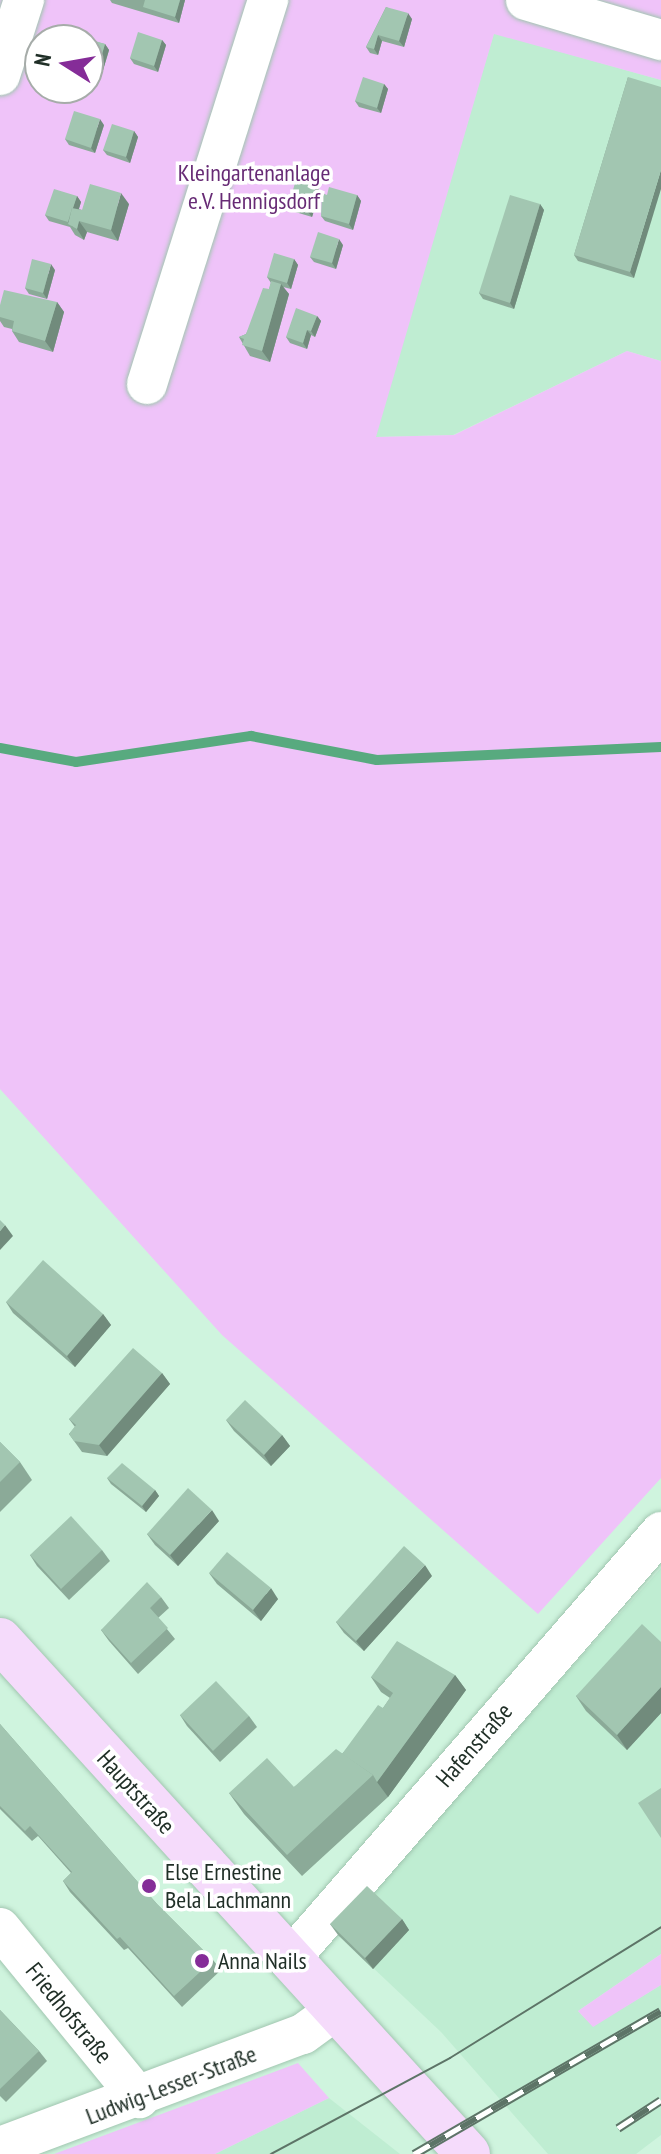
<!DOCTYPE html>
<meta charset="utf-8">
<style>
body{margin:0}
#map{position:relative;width:661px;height:2154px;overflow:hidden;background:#cff4de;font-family:"PT Sans Narrow",sans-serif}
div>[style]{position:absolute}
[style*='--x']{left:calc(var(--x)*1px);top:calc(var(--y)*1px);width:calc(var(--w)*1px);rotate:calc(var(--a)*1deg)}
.built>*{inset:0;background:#bfedd2}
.green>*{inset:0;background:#efc3f9}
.stream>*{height:10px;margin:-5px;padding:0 5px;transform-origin:5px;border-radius:5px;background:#58aa7f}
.roads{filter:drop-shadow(0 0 2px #a1c6b0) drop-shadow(0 0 2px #a1c6b0)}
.minor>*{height:40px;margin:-20px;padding:0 20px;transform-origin:20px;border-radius:20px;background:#fff}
.major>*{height:44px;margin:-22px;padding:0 22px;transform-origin:22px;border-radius:22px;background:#f5dbfb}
.tram>*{height:2px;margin:-1px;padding:0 1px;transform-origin:1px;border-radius:1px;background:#5d7467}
.rail>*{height:9px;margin-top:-4.5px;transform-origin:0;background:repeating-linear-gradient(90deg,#fff 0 18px,#5d7467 0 36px);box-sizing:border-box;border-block:2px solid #5d7467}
.wall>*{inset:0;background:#8baa98}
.shaded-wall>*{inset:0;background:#718b7c}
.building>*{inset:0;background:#a2c6b1}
.dots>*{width:22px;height:22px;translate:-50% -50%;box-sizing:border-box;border:4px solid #fff;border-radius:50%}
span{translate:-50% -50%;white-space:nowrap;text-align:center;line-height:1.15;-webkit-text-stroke:7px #fff;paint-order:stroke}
.park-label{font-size:24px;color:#672b75}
.street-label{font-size:24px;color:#202f27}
.poi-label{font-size:24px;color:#202f27}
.left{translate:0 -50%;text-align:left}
.north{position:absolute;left:24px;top:24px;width:80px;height:80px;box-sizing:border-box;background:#fff;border:2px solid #a6aca9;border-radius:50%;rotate:281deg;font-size:22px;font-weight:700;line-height:32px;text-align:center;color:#202f27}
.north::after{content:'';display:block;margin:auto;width:28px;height:36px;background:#852c98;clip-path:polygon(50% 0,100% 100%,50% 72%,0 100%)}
</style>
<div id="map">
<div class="built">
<div style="clip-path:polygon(494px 33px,661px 80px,661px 361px,627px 351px,453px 435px,375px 437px)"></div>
<div style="clip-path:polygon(661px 1568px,661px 1954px,578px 2011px,593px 2026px,661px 1985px,661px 2135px,636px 2154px,548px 2154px,441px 2032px,334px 1931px)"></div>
<div style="clip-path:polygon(329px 2098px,400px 2154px,215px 2154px)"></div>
</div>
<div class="green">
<div style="clip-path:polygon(evenodd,0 0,661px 0,661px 80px,494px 34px,376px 437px,454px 435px,627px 351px,661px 361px,661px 1478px,538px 1614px,222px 1335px,0 1089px,0 0,40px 40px,88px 40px,88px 88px,40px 88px,40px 40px)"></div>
<div style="clip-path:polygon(661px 1954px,661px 1985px,593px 2027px,578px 2011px)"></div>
<div style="clip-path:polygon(298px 2063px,329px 2098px,215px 2154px,54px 2154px)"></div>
</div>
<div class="stream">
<div style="--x:0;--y:748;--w:77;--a:10.4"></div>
<div style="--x:76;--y:762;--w:177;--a:-8.5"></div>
<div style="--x:251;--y:736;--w:128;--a:10.8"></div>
<div style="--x:377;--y:760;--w:284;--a:-2.6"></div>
</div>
<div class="roads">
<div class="minor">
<div style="--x:526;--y:0;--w:141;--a:16.5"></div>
<div style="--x:0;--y:75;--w:79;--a:-72.3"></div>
<div style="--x:147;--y:384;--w:403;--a:-72.5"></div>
<div style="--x:0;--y:1928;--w:220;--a:50.7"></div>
<div style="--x:289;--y:1960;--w:567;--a:-49"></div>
<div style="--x:0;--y:2147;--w:323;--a:-20.5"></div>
<div style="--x:303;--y:2034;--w:41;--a:-36"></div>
</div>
<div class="major">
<div style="--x:0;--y:1640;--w:695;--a:47.68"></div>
</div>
</div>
<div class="tram">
<div style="--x:271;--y:2154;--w:203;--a:-28.2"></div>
<div style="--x:450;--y:2058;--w:248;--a:-31.8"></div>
</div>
<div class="rail">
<div style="--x:618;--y:2128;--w:51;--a:-33.1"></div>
<div style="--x:414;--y:2154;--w:285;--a:-30.1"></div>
</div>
<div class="wall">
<div style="clip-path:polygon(110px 0,185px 0,179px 23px,112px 3px)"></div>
<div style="clip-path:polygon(386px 7px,412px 19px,404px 47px,382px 41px,378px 55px,370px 53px,366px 47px)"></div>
<div style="clip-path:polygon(88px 40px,105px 44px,109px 50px,101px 77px,88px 73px)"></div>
<div style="clip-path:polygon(162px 40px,166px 45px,158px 72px,134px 64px,130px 58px)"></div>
<div style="clip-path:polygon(628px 77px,634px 278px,578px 261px,574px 255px)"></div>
<div style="clip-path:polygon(384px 84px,388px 89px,381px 113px,359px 107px,355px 101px)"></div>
<div style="clip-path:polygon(104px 125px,95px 153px,69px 145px,65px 139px)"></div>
<div style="clip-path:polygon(134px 131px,138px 137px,130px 163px,107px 155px,103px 150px)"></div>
<div style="clip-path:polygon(320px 191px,312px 217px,292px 211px,288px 206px)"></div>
<div style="clip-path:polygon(327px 195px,357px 195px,361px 201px,353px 230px,325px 221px,321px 216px)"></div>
<div style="clip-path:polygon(77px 196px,81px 202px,79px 209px,82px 210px,129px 204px,118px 241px,87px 232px,84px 240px,75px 235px,70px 227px,49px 221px,45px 215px)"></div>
<div style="clip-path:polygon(540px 204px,544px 210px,514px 309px,483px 299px,479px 293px)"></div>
<div style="clip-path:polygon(343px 245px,336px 269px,314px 262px,310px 257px)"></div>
<div style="clip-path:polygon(294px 259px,298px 265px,291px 289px,283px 287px,289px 294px,270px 362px,250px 356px,239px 337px,246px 334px,269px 289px,271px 283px,267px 277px)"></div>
<div style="clip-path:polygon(55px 270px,47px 299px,29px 294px,25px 288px)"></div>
<div style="clip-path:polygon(57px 302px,64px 312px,53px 352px,19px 342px,12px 331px,12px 329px,4px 327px,0 321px,0 305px)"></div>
<div style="clip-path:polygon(317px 316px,321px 321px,315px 337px,311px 335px,307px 349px,290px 343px,286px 337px)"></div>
<div style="clip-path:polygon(6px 1302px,103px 1314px,111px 1325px,75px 1367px,13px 1313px)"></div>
<div style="clip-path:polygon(162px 1373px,170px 1384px,107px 1456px,82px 1452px,69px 1434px,75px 1427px,69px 1419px)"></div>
<div style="clip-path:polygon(226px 1420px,282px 1435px,290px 1446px,271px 1466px,234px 1431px)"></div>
<div style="clip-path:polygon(0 1442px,20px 1462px,32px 1480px,0 1512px)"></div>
<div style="clip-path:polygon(107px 1478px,155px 1490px,159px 1496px,146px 1512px,111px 1484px)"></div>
<div style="clip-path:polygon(219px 1521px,178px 1566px,155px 1545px,147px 1534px)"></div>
<div style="clip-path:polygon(102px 1550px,110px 1561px,69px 1600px,37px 1566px,30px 1555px)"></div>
<div style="clip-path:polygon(209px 1573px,278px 1599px,261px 1621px,217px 1584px)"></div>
<div style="clip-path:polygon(432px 1576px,364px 1651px,344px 1633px,336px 1622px)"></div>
<div style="clip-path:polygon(161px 1597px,169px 1608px,158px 1618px,175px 1639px,138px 1674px,109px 1641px,101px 1630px)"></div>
<div style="clip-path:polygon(661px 1642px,661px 1713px,627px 1750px,586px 1711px,576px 1696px)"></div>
<div style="clip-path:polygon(455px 1675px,466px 1690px,388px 1797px,302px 1876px,244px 1814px,229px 1793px,294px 1787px,342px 1754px,383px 1708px,390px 1698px,381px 1692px,371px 1677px)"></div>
<div style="clip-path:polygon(180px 1715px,249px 1716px,257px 1727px,220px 1762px,187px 1726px)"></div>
<div style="clip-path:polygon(0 1724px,157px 1904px,213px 1960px,221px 1970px,182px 2007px,128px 1948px,124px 1950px,70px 1892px,63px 1881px,71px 1873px,38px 1836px,32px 1841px,0 1809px)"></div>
<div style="clip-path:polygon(402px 1919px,409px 1930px,373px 1969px,338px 1935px,330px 1924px)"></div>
<div style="clip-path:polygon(0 2010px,39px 2051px,47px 2061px,6px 2102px,0 2096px)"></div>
</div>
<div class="shaded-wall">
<div style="clip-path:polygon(180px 0,185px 0,179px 23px,175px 17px)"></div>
<div style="clip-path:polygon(408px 13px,412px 19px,404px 47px,399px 41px)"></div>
<div style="clip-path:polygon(378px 35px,382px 41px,378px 55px,374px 49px)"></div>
<div style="clip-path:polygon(162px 40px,166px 45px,158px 72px,154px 66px)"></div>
<div style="clip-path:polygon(105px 44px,109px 50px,101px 77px,97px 71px)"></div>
<div style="clip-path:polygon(384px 84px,388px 89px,381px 113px,377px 108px)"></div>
<div style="clip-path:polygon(100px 119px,104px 125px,95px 153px,91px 148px)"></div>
<div style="clip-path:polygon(134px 131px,138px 137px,130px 163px,126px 157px)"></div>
<div style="clip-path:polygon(661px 170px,661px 189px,634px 278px,630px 272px)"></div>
<div style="clip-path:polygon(316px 185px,320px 191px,312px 217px,308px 212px)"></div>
<div style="clip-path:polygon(121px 193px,129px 204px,118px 241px,111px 230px)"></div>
<div style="clip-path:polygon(357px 195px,361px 201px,353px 230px,349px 224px)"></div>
<div style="clip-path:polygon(77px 196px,81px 202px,73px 227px,68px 222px)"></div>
<div style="clip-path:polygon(540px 204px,544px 210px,514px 309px,510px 303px)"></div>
<div style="clip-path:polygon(79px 221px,87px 232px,84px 240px,77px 229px)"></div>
<div style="clip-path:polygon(339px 239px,343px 245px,336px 269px,332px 263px)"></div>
<div style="clip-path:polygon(294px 259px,298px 265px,291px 289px,287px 283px)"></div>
<div style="clip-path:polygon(51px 264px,55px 270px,47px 299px,43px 293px)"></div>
<div style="clip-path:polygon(281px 284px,289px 294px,270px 362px,262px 351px)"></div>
<div style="clip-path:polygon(57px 302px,64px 312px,53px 352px,45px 341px)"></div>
<div style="clip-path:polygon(317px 316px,321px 321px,315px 337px,311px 331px)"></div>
<div style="clip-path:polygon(307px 330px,311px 335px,307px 349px,303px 343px)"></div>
<div style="clip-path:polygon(5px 1225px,13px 1236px,0 1250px,0 1231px)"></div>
<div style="clip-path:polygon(103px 1314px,111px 1325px,75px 1367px,67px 1356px)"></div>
<div style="clip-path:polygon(162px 1373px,170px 1384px,107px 1456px,99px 1445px)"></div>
<div style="clip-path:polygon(282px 1435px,290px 1446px,271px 1466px,264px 1455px)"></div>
<div style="clip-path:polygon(155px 1490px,159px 1496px,146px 1512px,142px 1506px)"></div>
<div style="clip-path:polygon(212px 1510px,219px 1521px,178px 1566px,170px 1555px)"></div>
<div style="clip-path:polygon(425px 1565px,432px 1576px,364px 1651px,356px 1641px)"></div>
<div style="clip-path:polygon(271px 1588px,278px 1599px,261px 1621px,253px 1610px)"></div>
<div style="clip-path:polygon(455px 1675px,466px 1690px,388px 1797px,377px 1782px)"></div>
<div style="clip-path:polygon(661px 1687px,661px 1713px,627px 1750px,617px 1735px)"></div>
<div style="clip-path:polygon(402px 1919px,409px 1930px,373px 1969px,365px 1958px)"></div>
</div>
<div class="building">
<div style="clip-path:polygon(145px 0,180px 0,175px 17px,143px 7px)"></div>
<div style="clip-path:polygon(386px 7px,408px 13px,399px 41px,378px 35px,374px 49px,366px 47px)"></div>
<div style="clip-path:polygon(138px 32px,162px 40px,154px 66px,130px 58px)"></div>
<div style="clip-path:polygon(76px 35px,105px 44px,97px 71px,88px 68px,88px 40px,74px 40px)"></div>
<div style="clip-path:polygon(363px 77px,384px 84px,377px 108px,355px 101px)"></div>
<div style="clip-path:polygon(628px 77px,661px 87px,661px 170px,630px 272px,574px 255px)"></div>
<div style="clip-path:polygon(74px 111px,100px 119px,91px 148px,65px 139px)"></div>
<div style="clip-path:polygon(112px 124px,134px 131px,126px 157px,103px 150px)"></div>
<div style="clip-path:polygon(296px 180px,316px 185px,308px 212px,288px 206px)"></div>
<div style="clip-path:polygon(90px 184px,121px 193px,111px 230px,79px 221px,77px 229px,68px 224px,72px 208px,82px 210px)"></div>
<div style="clip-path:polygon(329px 187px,357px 195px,349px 224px,321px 216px,322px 193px,327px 195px)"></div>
<div style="clip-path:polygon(54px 189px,77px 196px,73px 208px,72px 208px,68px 222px,45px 215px)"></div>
<div style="clip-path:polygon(510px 195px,540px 204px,510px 303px,479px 293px)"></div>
<div style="clip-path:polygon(318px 232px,339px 239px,332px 263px,310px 257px)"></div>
<div style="clip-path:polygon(274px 253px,294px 259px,287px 283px,267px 277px)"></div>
<div style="clip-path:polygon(32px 259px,51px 264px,43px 293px,25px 288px)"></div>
<div style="clip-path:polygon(271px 281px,281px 284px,262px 351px,242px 345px,244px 339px,239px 337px,246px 334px,263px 288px,269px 289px)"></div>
<div style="clip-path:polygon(4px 290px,57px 302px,45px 341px,12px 331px,14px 321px,0 317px,0 305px)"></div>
<div style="clip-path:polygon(296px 308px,317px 316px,311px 331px,307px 330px,303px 343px,286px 337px)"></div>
<div style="clip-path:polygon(0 1220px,5px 1225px,0 1231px)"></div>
<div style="clip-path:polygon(43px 1260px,103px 1314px,67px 1356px,6px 1302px)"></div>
<div style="clip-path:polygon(133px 1348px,162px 1373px,99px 1445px,74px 1441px,69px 1434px,76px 1425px,69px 1419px)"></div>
<div style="clip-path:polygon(245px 1400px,282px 1435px,264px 1455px,226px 1420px)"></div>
<div style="clip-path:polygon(0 1442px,20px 1462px,0 1482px)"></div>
<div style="clip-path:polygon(122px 1463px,155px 1490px,142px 1506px,107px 1478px)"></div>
<div style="clip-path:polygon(188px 1488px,212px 1510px,170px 1555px,147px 1534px)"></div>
<div style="clip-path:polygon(71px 1516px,102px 1550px,61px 1589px,30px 1555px)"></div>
<div style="clip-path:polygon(404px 1546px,425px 1565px,356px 1641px,336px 1622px)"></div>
<div style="clip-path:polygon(227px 1552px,271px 1588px,253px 1610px,209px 1573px)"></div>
<div style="clip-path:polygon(147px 1582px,161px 1597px,150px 1608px,168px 1628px,131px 1663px,101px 1630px)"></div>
<div style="clip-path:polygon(642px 1624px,661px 1642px,661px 1687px,617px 1735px,576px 1696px)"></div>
<div style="clip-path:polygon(397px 1641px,455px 1675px,377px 1782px,373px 1775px,342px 1754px,378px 1705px,383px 1708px,393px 1693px,371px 1677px)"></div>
<div style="clip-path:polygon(216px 1681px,249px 1716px,213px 1751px,180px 1715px)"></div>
<div style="clip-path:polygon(0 1724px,157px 1904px,213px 1960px,174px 1996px,120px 1937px,117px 1939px,63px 1881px,72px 1872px,30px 1826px,25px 1831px,0 1806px)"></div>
<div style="clip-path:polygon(336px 1749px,373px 1775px,287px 1855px,229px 1793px,267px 1758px,294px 1787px)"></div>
<div style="clip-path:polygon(661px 1788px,661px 1838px,638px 1803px)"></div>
<div style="clip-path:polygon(367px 1886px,402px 1919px,365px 1958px,330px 1924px)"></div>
<div style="clip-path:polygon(0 2010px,39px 2051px,0 2089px)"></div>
</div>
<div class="dots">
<div style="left:149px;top:1886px;background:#852c98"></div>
<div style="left:202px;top:1961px;background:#852c98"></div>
</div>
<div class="park-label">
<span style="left:254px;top:187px">Kleingartenanlage<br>e.V. Hennigsdorf</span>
</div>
<div class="street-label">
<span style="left:474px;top:1745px;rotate:-49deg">Hafenstraße</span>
<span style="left:136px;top:1792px;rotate:48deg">Hauptstraße</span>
<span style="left:69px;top:2013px;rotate:51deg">Friedhofstraße</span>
<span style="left:171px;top:2085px;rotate:-21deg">Ludwig-Lesser-Straße</span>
</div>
<div class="poi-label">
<span class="left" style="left:165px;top:1886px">Else Ernestine<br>Bela Lachmann</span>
<span class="left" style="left:218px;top:1961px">Anna Nails</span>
</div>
<div class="north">N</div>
</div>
